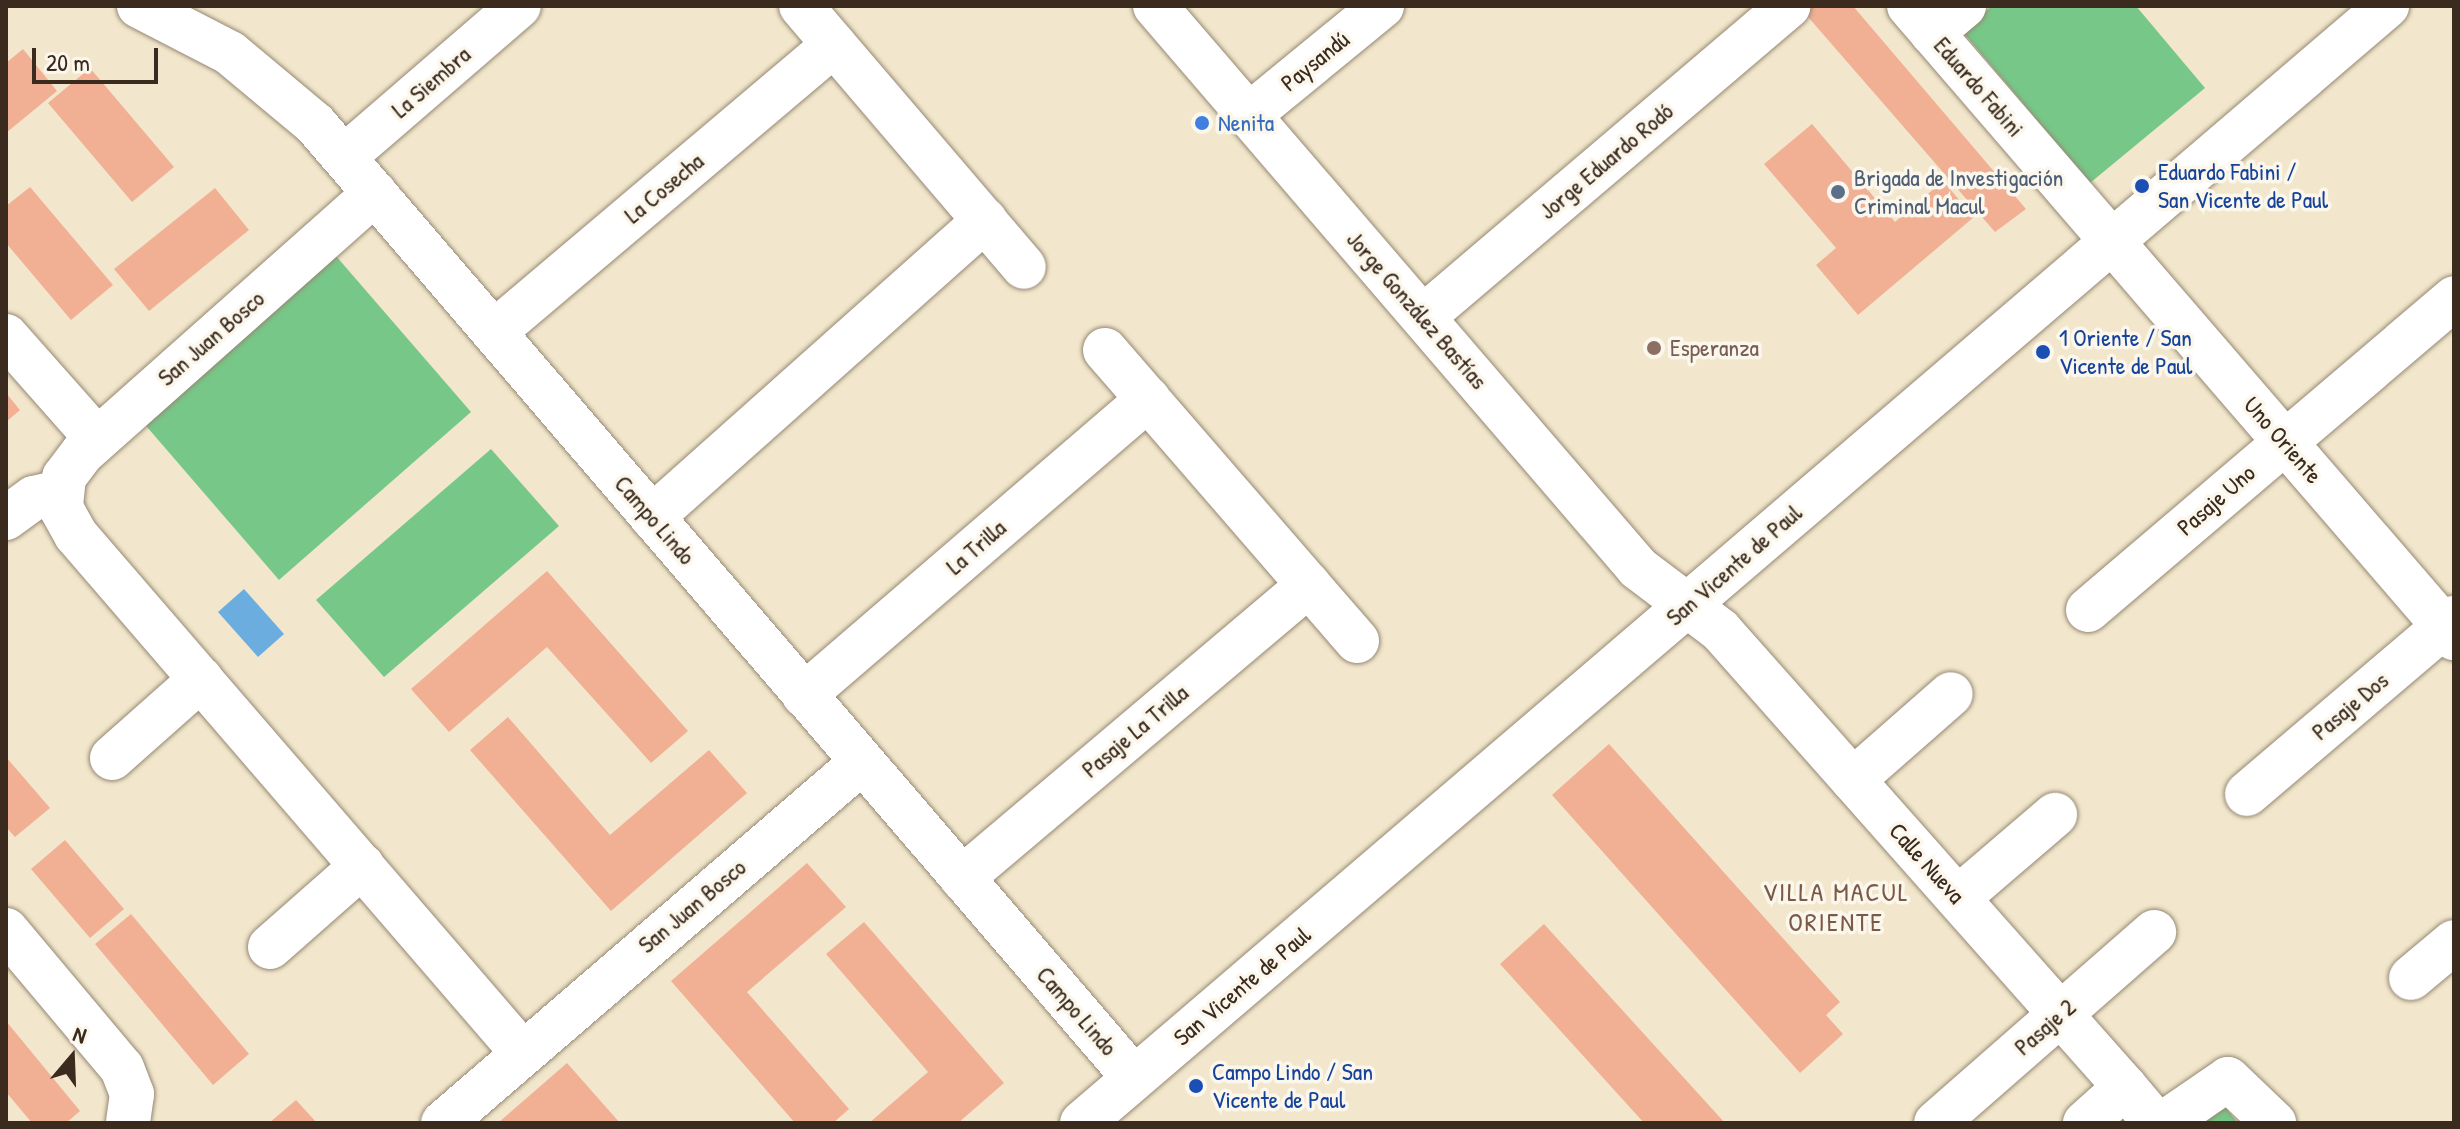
<!DOCTYPE html>
<meta charset="utf-8">
<style>
body{margin:0}
#map{position:relative;width:2460px;height:1129px;overflow:hidden;background:#f2e7cc;font-family:"Patrick Hand",sans-serif}
div>[style]{position:absolute}
[style*='--x']{left:calc(var(--x)*1px);top:calc(var(--y)*1px);width:calc(var(--w)*1px);rotate:calc(var(--a)*1deg)}
.green>*{inset:0;background:#77c788}
.water>*{inset:0;background:#6cade0}
.building>*{inset:0;background:#f1b094}
.roads{filter:drop-shadow(0 0 2px #968875) drop-shadow(0 0 2px #968875)}
.minor>*{height:44px;margin:-22px;padding:0 22px;transform-origin:22px;border-radius:22px;background:#fff}
.dots>*{width:22px;height:22px;translate:-50% -50%;box-sizing:border-box;border:4px solid #fbf7ec;border-radius:50%}
span{translate:-50% -50%;white-space:nowrap;text-align:center;line-height:1.15;-webkit-text-stroke:7px #fbf7ec;paint-order:stroke}
.street-label{font-size:24px;color:#3b2a1e}
.shop-label{font-size:24px;color:#366cbe}
.left{translate:0 -50%;text-align:left}
.transit-label{font-size:24px;color:#164399}
.service-label{font-size:24px;color:#4e5e75}
.education-label{font-size:24px;color:#785e54}
.neighbourhood-label{font-size:26px;color:#7b5947;letter-spacing:2px}
.frame{position:absolute;inset:0;border:8px solid #3b2a1e;pointer-events:none}
.north{position:absolute;left:32px;top:1017px;width:80px;height:80px;-webkit-text-stroke:6px #fbf7ec;paint-order:stroke;rotate:19deg;font-size:22px;font-weight:700;line-height:32px;text-align:center;color:#3b2a1e}
.north::after{content:'';display:block;margin:auto;width:28px;height:36px;background:#3b2a1e;clip-path:polygon(50% 0,100% 100%,50% 72%,0 100%)}
.scale{position:absolute;left:32px;top:48px;width:126px;height:36px;box-sizing:border-box;border:4px solid #3b2a1e;border-top:0;padding-left:10px;font-size:24px;line-height:28px;white-space:nowrap;color:#3b2a1e;-webkit-text-stroke:6px #fbf7ec;paint-order:stroke}
</style>
<div id="map">
<div class="green">
<div style="clip-path:polygon(1992px 6px,2136px 6px,2205px 88px,2090px 183px,1962px 31px)"></div>
<div style="clip-path:polygon(336px 256px,471px 412px,279px 580px,141px 420px)"></div>
<div style="clip-path:polygon(491px 449px,559px 526px,384px 677px,316px 600px)"></div>
<div style="clip-path:polygon(2220px 1101px,2238px 1123px,2195px 1123px)"></div>
</div>
<div class="water">
<div style="clip-path:polygon(244px 589px,284px 634px,258px 657px,218px 612px)"></div>
</div>
<div class="building">
<div style="clip-path:polygon(1807px 6px,1853px 6px,2026px 209px,1995px 232px,1802px 10px)"></div>
<div style="clip-path:polygon(23px 49px,57px 91px,6px 133px,6px 63px)"></div>
<div style="clip-path:polygon(90px 68px,174px 167px,132px 202px,48px 103px)"></div>
<div style="clip-path:polygon(1812px 124px,1895px 222px,1943px 181px,1974px 217px,1858px 315px,1816px 265px,1836px 248px,1764px 164px)"></div>
<div style="clip-path:polygon(30px 187px,113px 285px,71px 320px,6px 243px,6px 206px)"></div>
<div style="clip-path:polygon(215px 188px,249px 230px,149px 311px,114px 269px)"></div>
<div style="clip-path:polygon(6px 393px,20px 410px,6px 422px)"></div>
<div style="clip-path:polygon(547px 571px,688px 731px,651px 763px,547px 647px,449px 732px,411px 689px)"></div>
<div style="clip-path:polygon(508px 717px,610px 835px,709px 750px,747px 793px,611px 911px,470px 750px)"></div>
<div style="clip-path:polygon(1609px 744px,1840px 1002px,1826px 1015px,1843px 1034px,1800px 1073px,1552px 795px)"></div>
<div style="clip-path:polygon(6px 757px,50px 808px,15px 837px,6px 827px)"></div>
<div style="clip-path:polygon(65px 840px,124px 909px,90px 938px,31px 869px)"></div>
<div style="clip-path:polygon(807px 863px,846px 907px,747px 992px,849px 1109px,833px 1123px,795px 1123px,671px 981px)"></div>
<div style="clip-path:polygon(131px 914px,249px 1054px,213px 1085px,95px 944px)"></div>
<div style="clip-path:polygon(864px 922px,1004px 1083px,958px 1123px,869px 1123px,928px 1072px,826px 954px)"></div>
<div style="clip-path:polygon(1544px 924px,1725px 1123px,1644px 1123px,1500px 964px)"></div>
<div style="clip-path:polygon(6px 1021px,80px 1111px,66px 1123px,32px 1123px,6px 1092px)"></div>
<div style="clip-path:polygon(567px 1063px,620px 1123px,498px 1123px)"></div>
<div style="clip-path:polygon(296px 1100px,317px 1123px,269px 1123px)"></div>
</div>
<div class="roads">
<div class="minor">
<div style="--x:139;--y:6;--w:102;--a:27.3"></div>
<div style="--x:230;--y:53;--w:111;--a:39.9"></div>
<div style="--x:315;--y:124;--w:1257;--a:49.35"></div>
<div style="--x:801;--y:6;--w:343;--a:49.5"></div>
<div style="--x:1155;--y:6;--w:741;--a:49.32"></div>
<div style="--x:1638;--y:568;--w:103;--a:37.1"></div>
<div style="--x:1720;--y:630;--w:611;--a:48.45"></div>
<div style="--x:2125;--y:1087;--w:54;--a:138"></div>
<div style="--x:1909;--y:6;--w:835;--a:49.23"></div>
<div style="--x:1932;--y:33;--w:42;--a:-40.2"></div>
<div style="--x:1249;--y:115;--w:172;--a:-39.3"></div>
<div style="--x:344;--y:157;--w:231;--a:-40.8"></div>
<div style="--x:375;--y:193;--w:390;--a:138.4"></div>
<div style="--x:83;--y:452;--w:31;--a:127"></div>
<div style="--x:64;--y:477;--w:31;--a:96"></div>
<div style="--x:61;--y:508;--w:31;--a:61"></div>
<div style="--x:76;--y:535;--w:681;--a:49.23"></div>
<div style="--x:1423;--y:317;--w:480;--a:-40.4"></div>
<div style="--x:494;--y:332;--w:445;--a:-40.2"></div>
<div style="--x:6;--y:336;--w:137;--a:48.5"></div>
<div style="--x:1105;--y:350;--w:385;--a:49.1"></div>
<div style="--x:652;--y:517;--w:446;--a:-41.7"></div>
<div style="--x:6;--y:518;--w:34;--a:-36"></div>
<div style="--x:34;--y:498;--w:27;--a:-13"></div>
<div style="--x:2088;--y:610;--w:481;--a:-40.4"></div>
<div style="--x:804;--y:695;--w:454;--a:-40.7"></div>
<div style="--x:112;--y:758;--w:119;--a:-41.6"></div>
<div style="--x:1853;--y:780;--w:130;--a:-41.3"></div>
<div style="--x:2247;--y:794;--w:272;--a:-40.4"></div>
<div style="--x:962;--y:878;--w:454;--a:-40.2"></div>
<div style="--x:1958;--y:898;--w:128;--a:-40.6"></div>
<div style="--x:6;--y:930;--w:180;--a:50"></div>
<div style="--x:122;--y:1068;--w:28;--a:69"></div>
<div style="--x:132;--y:1094;--w:29;--a:98"></div>
<div style="--x:270;--y:947;--w:123;--a:-41.4"></div>
<div style="--x:2411;--y:978;--w:56;--a:-39.9"></div>
<div style="--x:2125;--y:1087;--w:42;--a:49.8"></div>
<div style="--x:2152;--y:1119;--w:15;--a:8"></div>
<div style="--x:2167;--y:1121;--w:74;--a:-34.5"></div>
<div style="--x:2228;--y:1079;--w:64;--a:43.7"></div>
<div style="--x:443;--y:1123;--w:553;--a:-40.75"></div>
<div style="--x:1082;--y:1123;--w:1718;--a:-40.56"></div>
<div style="--x:1936;--y:1123;--w:290;--a:-41.2"></div>
</div>
</div>
<div class="dots">
<div style="left:1202px;top:123px;background:#3f7fe0"></div>
<div style="left:2142px;top:186px;background:#1a4fb4"></div>
<div style="left:1838px;top:192px;background:#5c6f8a"></div>
<div style="left:1654px;top:348px;background:#8d6e63"></div>
<div style="left:2043px;top:352px;background:#1a4fb4"></div>
<div style="left:1196px;top:1086px;background:#1a4fb4"></div>
</div>
<div class="street-label">
<span style="left:1315px;top:61px;rotate:-39deg">Paysandú</span>
<span style="left:431px;top:82px;rotate:-41deg">La Siembra</span>
<span style="left:1979px;top:87px;rotate:49deg">Eduardo Fabini</span>
<span style="left:1606px;top:161px;rotate:-40deg">Jorge Eduardo Rodó</span>
<span style="left:664px;top:188px;rotate:-40deg">La Cosecha</span>
<span style="left:1417px;top:310px;rotate:49deg">Jorge González Bastías</span>
<span style="left:211px;top:338px;rotate:-41deg">San Juan Bosco</span>
<span style="left:2283px;top:440px;rotate:49deg">Uno Oriente</span>
<span style="left:2216px;top:500px;rotate:-41deg">Pasaje Uno</span>
<span style="left:655px;top:520px;rotate:49deg">Campo Lindo</span>
<span style="left:976px;top:547px;rotate:-41deg">La Trilla</span>
<span style="left:1734px;top:565px;rotate:-41deg">San Vicente de Paul</span>
<span style="left:2350px;top:706px;rotate:-40deg">Pasaje Dos</span>
<span style="left:1135px;top:731px;rotate:-40deg">Pasaje La Trilla</span>
<span style="left:1927px;top:863px;rotate:48deg">Calle Nueva</span>
<span style="left:692px;top:906px;rotate:-40deg">San Juan Bosco</span>
<span style="left:1242px;top:986px;rotate:-40deg">San Vicente de Paul</span>
<span style="left:1077px;top:1011px;rotate:49deg">Campo Lindo</span>
<span style="left:2045px;top:1027px;rotate:-41deg">Pasaje 2</span>
</div>
<div class="shop-label">
<span class="left" style="left:1218px;top:123px">Nenita</span>
</div>
<div class="transit-label">
<span class="left" style="left:2158px;top:186px">Eduardo Fabini /<br>San Vicente de Paul</span>
<span class="left" style="left:2059px;top:352px">1 Oriente / San<br>Vicente de Paul</span>
<span class="left" style="left:1212px;top:1086px">Campo Lindo / San<br>Vicente de Paul</span>
</div>
<div class="service-label">
<span class="left" style="left:1854px;top:192px">Brigada de Investigación<br>Criminal Macul</span>
</div>
<div class="education-label">
<span class="left" style="left:1670px;top:348px">Esperanza</span>
</div>
<div class="neighbourhood-label">
<span style="left:1836px;top:907px">VILLA MACUL<br>ORIENTE</span>
</div>
<div class="frame"></div>
<div class="north">N</div>
<div class="scale">20 m</div>
</div>
